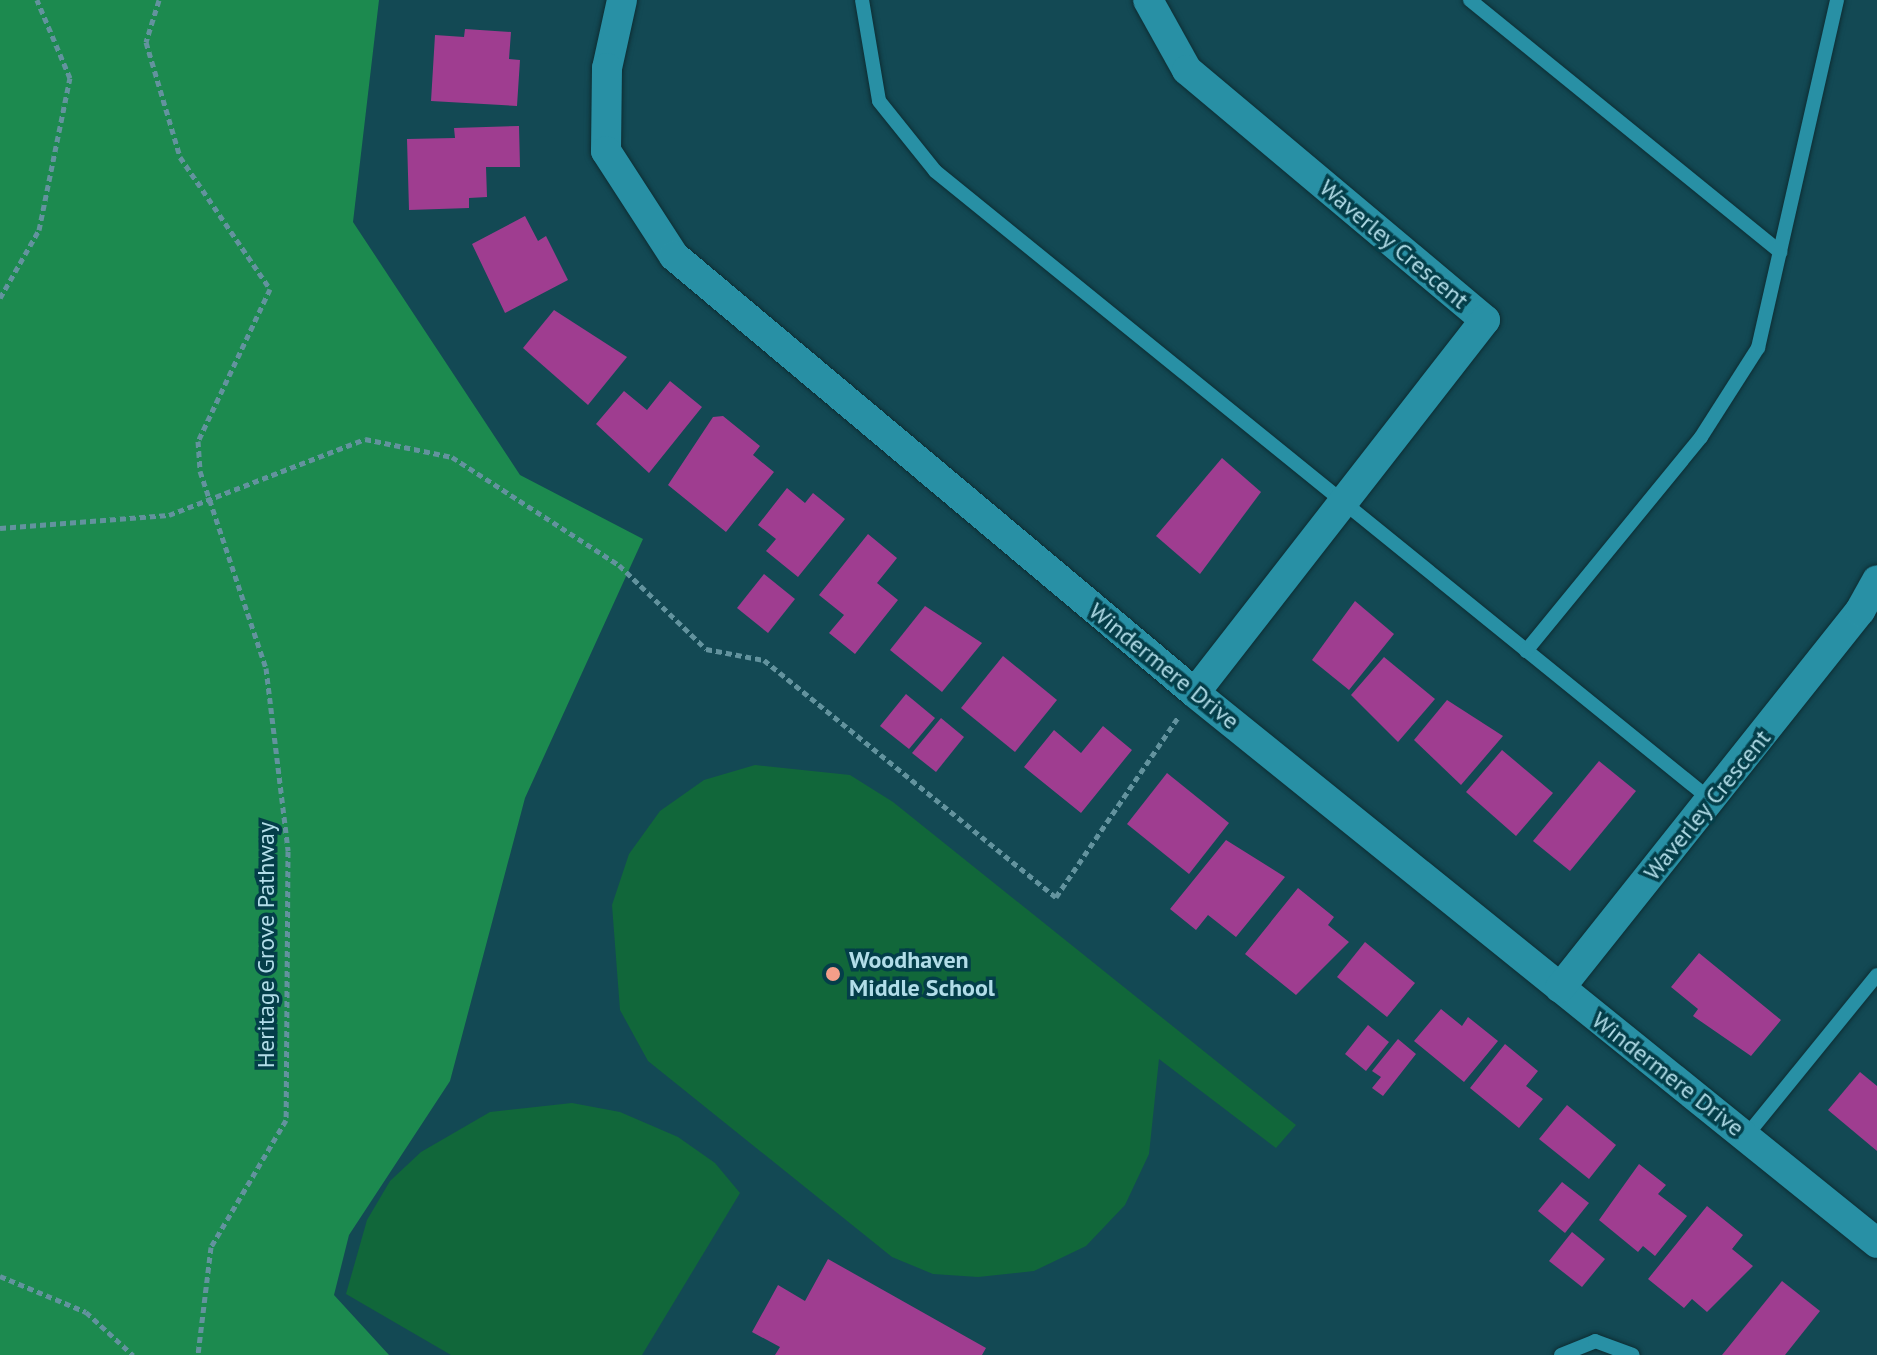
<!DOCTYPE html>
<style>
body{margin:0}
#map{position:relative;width:1877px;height:1355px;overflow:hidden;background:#134954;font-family:"PT Sans",sans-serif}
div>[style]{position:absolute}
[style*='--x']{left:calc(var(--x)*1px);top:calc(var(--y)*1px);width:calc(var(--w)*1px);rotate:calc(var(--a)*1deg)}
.green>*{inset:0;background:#11673a}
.forest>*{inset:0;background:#1c8a4f}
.building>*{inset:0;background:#9f3d90}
.path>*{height:5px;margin-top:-2.5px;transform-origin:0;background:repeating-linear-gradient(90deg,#63939e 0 6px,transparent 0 10px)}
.roads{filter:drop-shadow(0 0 2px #0d2d33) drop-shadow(0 0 2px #0d2d33)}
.lane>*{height:14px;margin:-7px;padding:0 7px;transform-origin:7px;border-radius:7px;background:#2890a5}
.street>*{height:30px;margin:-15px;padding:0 15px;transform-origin:15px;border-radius:15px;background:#2890a5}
.dots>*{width:22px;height:22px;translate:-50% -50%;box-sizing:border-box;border:4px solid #043e49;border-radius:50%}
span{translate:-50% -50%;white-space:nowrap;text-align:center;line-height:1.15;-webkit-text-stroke:7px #043e49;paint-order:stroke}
.street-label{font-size:24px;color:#b2dde8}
.poi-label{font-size:24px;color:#b2dde8;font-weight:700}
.left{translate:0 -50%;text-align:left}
</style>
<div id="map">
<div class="green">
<div style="clip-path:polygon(755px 765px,850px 775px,893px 802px,1296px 1125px,1276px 1148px,1159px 1059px,1149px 1154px,1125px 1205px,1086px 1246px,1034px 1271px,978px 1277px,933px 1274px,892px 1257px,648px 1061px,620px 1010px,612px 905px,629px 854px,660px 811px,704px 780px)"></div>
<div style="clip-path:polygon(572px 1103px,620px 1112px,678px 1137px,715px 1163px,740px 1193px,642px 1355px,451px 1355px,346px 1294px,367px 1220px,390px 1181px,421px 1152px,490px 1112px)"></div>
</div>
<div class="forest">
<div style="clip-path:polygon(0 0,379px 0,353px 222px,520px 475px,643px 539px,525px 798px,450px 1081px,349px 1235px,334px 1295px,389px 1355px,0 1355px)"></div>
</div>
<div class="building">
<div style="clip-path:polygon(465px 29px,511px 32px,509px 59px,520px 60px,517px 106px,431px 101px,435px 35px,464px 37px)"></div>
<div style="clip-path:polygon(519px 126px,520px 167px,486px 167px,487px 197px,469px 198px,469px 208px,409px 210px,407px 139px,455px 138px,454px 128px)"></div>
<div style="clip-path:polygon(525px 216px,538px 241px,546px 236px,568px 280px,505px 313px,472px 244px)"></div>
<div style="clip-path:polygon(554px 310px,627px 357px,588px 405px,523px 348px)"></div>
<div style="clip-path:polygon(670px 381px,702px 407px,649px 473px,596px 424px,624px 391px,647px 410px)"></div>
<div style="clip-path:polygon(723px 416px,760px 446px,753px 455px,774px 472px,726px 532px,668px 485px,713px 417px)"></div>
<div style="clip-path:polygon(1222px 458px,1261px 492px,1200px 574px,1156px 536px)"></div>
<div style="clip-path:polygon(787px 488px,805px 503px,813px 493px,845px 519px,798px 577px,766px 551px,776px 539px,758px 525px)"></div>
<div style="clip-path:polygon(868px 534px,897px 558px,877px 583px,898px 600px,855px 654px,829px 633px,844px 615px,819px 595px)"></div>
<div style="clip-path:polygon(764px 574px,795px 599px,768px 633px,737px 608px)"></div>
<div style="clip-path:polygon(1355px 601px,1394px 634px,1349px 690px,1312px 660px)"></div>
<div style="clip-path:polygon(925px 606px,982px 643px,942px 692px,890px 650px)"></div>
<div style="clip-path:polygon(1003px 656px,1057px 700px,1015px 752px,961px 708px)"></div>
<div style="clip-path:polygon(1384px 657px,1435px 699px,1398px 742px,1351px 695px)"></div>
<div style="clip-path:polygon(906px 694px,935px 718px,909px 749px,880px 726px)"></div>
<div style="clip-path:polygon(1447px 700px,1503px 736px,1461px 785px,1414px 740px)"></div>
<div style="clip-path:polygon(941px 718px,964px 737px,936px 772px,912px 753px)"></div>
<div style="clip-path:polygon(1103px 726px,1132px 750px,1081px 813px,1024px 767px,1054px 730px,1081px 753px)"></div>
<div style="clip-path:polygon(1502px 750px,1553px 793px,1516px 836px,1466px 792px)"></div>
<div style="clip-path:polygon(1599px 761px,1636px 791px,1570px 871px,1533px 841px)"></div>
<div style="clip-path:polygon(1167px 773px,1229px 823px,1189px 874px,1127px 824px)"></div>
<div style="clip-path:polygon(1226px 840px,1285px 877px,1236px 937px,1208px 915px,1196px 930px,1170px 909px)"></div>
<div style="clip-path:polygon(1298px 888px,1334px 917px,1328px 925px,1349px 942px,1296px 995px,1245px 954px)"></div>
<div style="clip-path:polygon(1365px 942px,1415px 983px,1387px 1017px,1337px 977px)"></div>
<div style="clip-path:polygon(1699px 953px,1781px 1020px,1751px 1056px,1693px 1016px,1698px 1009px,1671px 987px)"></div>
<div style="clip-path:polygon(1441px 1009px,1462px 1026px,1468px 1017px,1498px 1041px,1464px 1082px,1414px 1041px)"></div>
<div style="clip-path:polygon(1368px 1025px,1389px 1042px,1366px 1071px,1345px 1054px)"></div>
<div style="clip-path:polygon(1398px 1039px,1416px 1054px,1383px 1096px,1372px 1088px,1381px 1077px,1372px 1071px)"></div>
<div style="clip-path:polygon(1505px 1044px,1538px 1071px,1526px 1086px,1543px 1099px,1519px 1128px,1470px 1088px)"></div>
<div style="clip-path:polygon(1860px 1072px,1877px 1086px,1877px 1151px,1828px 1110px)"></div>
<div style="clip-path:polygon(1567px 1105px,1616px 1145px,1589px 1179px,1539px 1139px)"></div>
<div style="clip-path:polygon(1639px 1164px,1666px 1185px,1658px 1194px,1687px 1216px,1655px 1256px,1643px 1246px,1638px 1252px,1599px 1220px)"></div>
<div style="clip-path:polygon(1562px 1182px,1589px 1203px,1565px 1233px,1538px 1211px)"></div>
<div style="clip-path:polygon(1707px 1206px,1743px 1235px,1732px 1249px,1753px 1266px,1707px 1312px,1692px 1299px,1684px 1308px,1648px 1279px)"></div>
<div style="clip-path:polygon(1572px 1232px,1605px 1259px,1582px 1287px,1549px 1261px)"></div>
<div style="clip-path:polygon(828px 1259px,986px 1348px,982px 1355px,775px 1355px,780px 1347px,752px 1332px,778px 1285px,805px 1301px)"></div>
<div style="clip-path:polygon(1782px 1281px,1820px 1311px,1785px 1355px,1722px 1355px)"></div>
</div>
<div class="path">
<div style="--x:159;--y:0;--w:44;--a:107.2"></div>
<div style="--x:146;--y:42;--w:120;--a:73.5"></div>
<div style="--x:180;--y:157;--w:160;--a:55.7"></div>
<div style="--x:270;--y:289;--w:168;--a:115.3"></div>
<div style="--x:198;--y:441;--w:30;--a:86"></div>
<div style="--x:200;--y:471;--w:208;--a:71.5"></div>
<div style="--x:266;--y:668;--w:184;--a:83.1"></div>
<div style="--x:288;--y:851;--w:269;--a:90.4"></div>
<div style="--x:286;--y:1120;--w:147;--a:120.6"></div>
<div style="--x:211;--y:1247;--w:109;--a:96.9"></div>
<div style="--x:0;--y:298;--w:78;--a:-60.2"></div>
<div style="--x:39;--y:230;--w:155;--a:-78.5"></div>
<div style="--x:70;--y:78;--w:85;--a:-112.9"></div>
<div style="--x:0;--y:528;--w:169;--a:-4.4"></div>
<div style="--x:169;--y:515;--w:210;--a:-21.2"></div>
<div style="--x:365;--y:439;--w:89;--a:11.7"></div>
<div style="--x:452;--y:457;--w:199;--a:32.9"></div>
<div style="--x:619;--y:565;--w:121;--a:44"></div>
<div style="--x:706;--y:649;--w:59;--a:10.7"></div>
<div style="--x:764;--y:660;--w:376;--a:39.1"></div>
<div style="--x:1056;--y:897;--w:219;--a:-55.8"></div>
<div style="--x:0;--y:1276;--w:93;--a:22.7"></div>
<div style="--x:86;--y:1312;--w:64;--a:42.5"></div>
</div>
<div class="roads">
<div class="lane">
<div style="--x:862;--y:0;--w:102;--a:80.4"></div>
<div style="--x:879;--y:101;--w:90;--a:51.3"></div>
<div style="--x:935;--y:171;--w:999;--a:39.03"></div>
<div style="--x:1470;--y:0;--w:400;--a:39.1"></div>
<div style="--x:1526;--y:651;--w:276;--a:-50.7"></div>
<div style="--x:1701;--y:437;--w:106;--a:-57.4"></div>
<div style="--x:1758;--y:348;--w:357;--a:-77.2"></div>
<div style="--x:1747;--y:1135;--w:206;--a:-50.9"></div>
<div style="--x:1561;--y:1355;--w:37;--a:-22"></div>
<div style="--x:1595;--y:1341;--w:40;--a:20.2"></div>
</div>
<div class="street">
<div style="--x:622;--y:0;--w:70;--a:102.4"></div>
<div style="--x:607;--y:68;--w:83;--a:90.7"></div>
<div style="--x:606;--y:151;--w:125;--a:57.1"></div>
<div style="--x:674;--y:256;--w:680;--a:39.99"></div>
<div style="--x:1195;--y:693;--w:876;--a:38.88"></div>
<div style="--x:1148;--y:0;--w:80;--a:60.9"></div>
<div style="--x:1187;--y:70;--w:389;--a:40"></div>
<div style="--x:1485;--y:320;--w:472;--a:127.9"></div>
<div style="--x:1560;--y:988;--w:482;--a:-51.5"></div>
<div style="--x:1860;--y:611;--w:35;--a:-61"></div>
</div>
</div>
<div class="dots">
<div style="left:833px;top:974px;background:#f49e89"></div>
</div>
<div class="street-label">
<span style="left:1394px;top:244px;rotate:40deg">Waverley Crescent</span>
<span style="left:1164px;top:666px;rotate:39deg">Windermere Drive</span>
<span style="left:1707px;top:805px;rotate:-51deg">Waverley Crescent</span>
<span style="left:266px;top:945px;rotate:-90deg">Heritage Grove Pathway</span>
<span style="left:1668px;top:1074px;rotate:38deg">Windermere Drive</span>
</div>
<div class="poi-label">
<span class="left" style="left:849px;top:974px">Woodhaven<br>Middle School</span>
</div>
</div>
